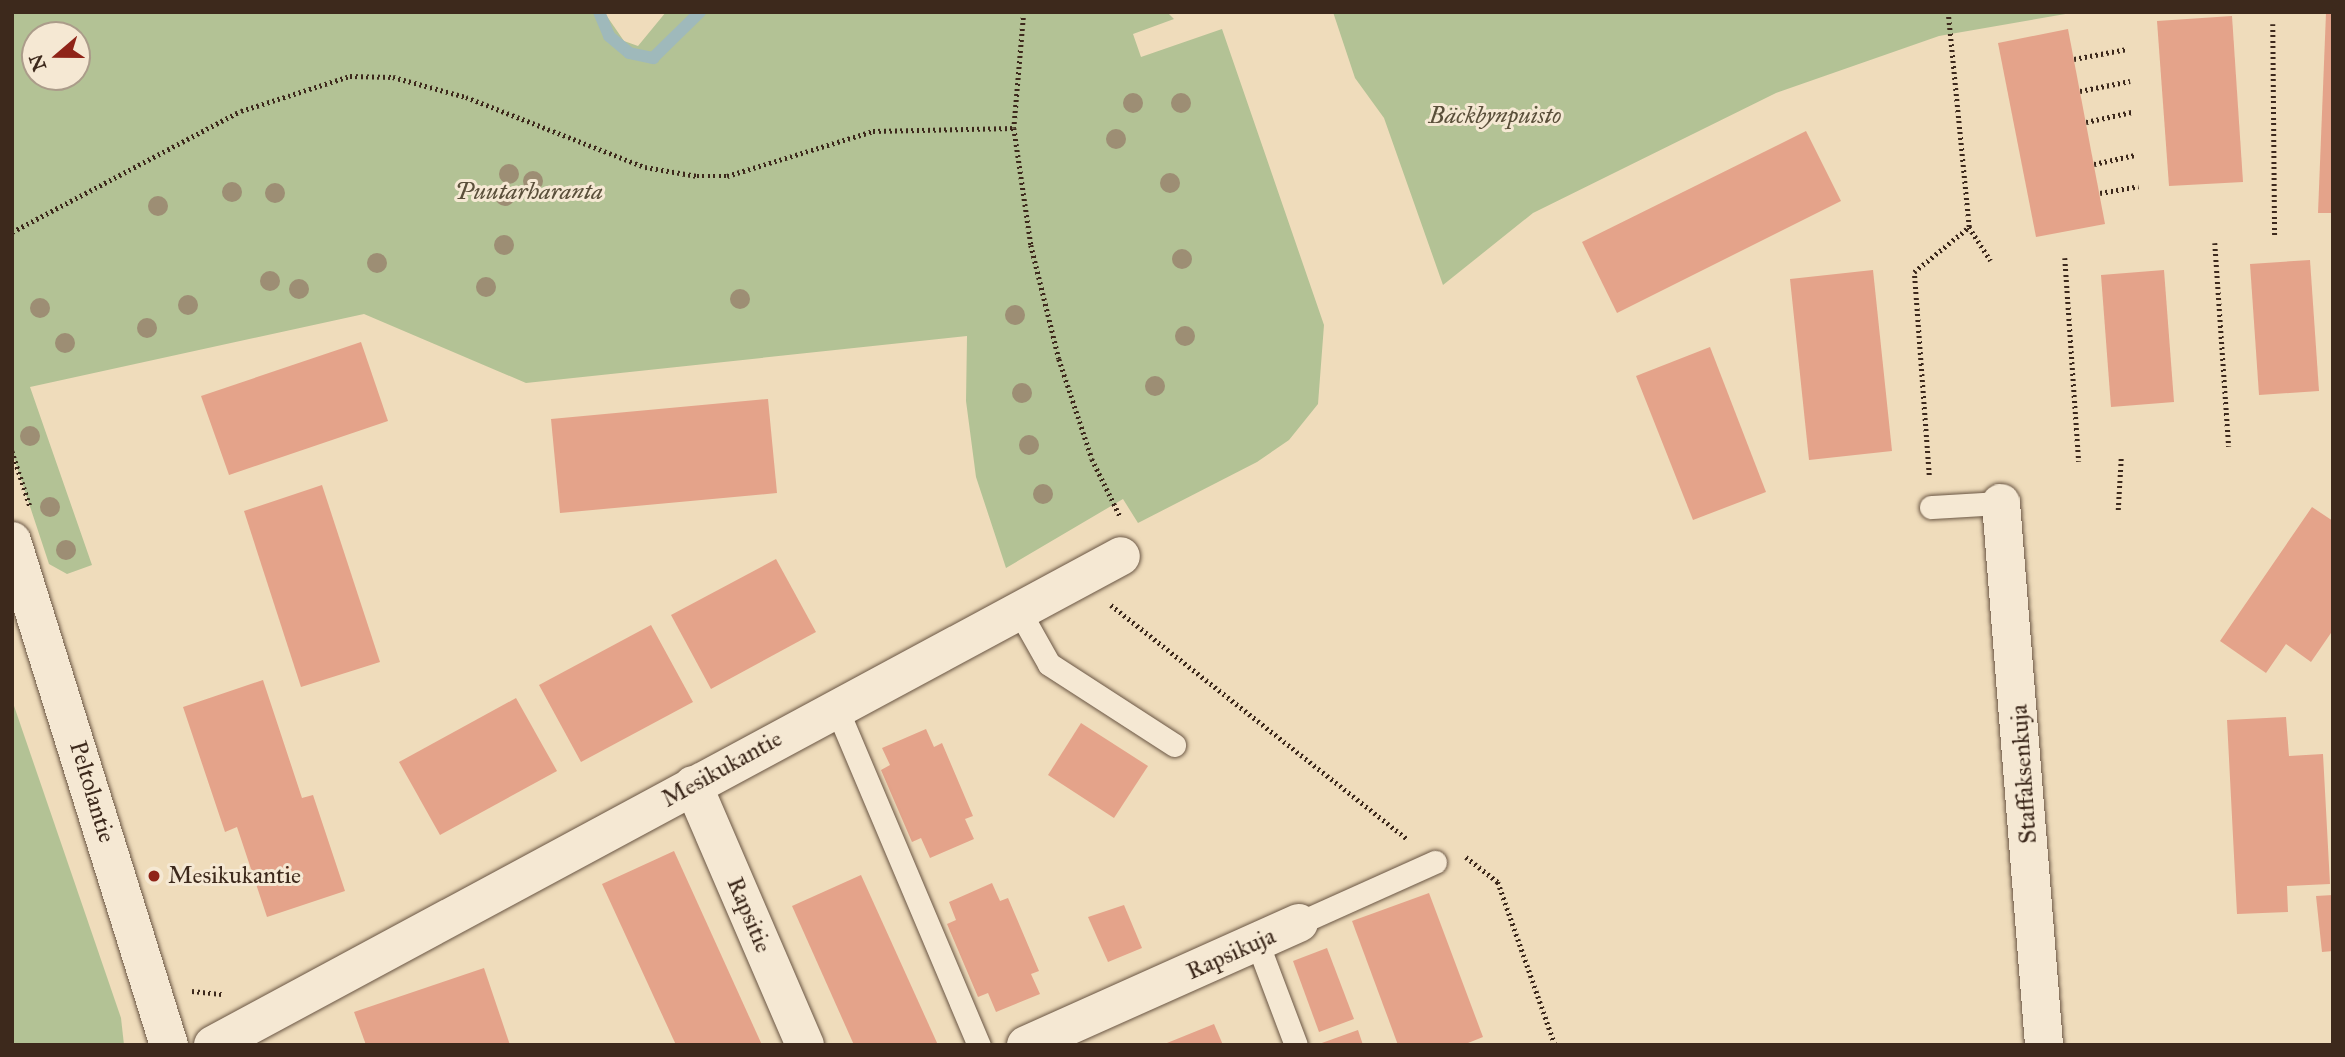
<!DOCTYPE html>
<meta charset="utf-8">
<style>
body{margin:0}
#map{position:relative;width:2345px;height:1057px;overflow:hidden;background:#efdcbb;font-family:"IM FELL Great Primer",serif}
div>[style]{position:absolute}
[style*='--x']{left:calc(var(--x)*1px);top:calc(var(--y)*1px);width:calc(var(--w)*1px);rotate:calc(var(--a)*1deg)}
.green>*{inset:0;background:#b3c295}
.stream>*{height:12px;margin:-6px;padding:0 6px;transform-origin:6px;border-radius:6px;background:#9fb9bb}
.building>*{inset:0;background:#e4a38a}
.path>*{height:4.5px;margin-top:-2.25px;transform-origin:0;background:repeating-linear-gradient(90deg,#3d291c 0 2px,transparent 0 5.5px)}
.roads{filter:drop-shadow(0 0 2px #6a5644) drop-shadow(0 0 2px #6a5644)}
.lane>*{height:23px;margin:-11.5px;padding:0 11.5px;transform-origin:11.5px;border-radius:11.5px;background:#f5e8d3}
.street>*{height:38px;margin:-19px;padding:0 19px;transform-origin:19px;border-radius:19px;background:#f5e8d3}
.secondary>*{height:38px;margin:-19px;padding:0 19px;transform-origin:19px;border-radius:19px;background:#f5e8d3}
.trees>*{width:20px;height:20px;margin:-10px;border-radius:50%;background:#9d8e74}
.dots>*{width:19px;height:19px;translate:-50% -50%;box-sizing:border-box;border:4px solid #f5e8d3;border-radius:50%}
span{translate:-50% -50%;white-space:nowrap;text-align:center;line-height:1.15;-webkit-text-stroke:6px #f5e8d3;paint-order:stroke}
.park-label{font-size:24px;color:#5a4f3a;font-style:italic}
.street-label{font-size:24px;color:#3d291c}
.poi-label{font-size:24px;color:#3d291c}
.left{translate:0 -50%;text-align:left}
.frame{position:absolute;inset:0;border:14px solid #3d291c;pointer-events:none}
.north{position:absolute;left:21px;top:21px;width:70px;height:70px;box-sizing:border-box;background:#f5e8d3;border:2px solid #ab9c8a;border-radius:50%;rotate:250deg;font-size:19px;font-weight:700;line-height:28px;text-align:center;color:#3d291c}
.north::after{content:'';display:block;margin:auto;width:24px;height:32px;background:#8f2418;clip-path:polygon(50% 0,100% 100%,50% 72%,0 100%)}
</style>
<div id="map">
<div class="green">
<div style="clip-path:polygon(evenodd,12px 12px,604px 12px,624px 41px,638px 46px,666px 12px,1167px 12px,1174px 19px,1133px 34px,1141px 57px,1222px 29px,1324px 325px,1318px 404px,1289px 440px,1257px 462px,1138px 523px,1123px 499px,1006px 568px,976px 477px,966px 401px,967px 336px,526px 383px,364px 314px,30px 387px,92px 565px,67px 574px,49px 564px,12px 452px,12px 12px,35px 35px,77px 35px,77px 77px,35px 77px,35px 35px)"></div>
<div style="clip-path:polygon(1333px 12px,2077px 12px,1939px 36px,1776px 93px,1533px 213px,1443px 285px,1384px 118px,1355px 78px)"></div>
<div style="clip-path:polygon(12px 700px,121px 1018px,124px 1045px,12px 1045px)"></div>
</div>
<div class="stream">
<div style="--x:599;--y:12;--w:26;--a:67"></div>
<div style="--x:609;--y:36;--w:26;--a:40"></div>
<div style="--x:629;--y:53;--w:25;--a:12"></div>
<div style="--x:653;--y:58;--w:66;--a:-44.4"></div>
</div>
<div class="building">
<div style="clip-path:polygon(2326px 13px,2333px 13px,2333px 213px,2318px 213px)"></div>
<div style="clip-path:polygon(2232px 16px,2243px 182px,2169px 186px,2157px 21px)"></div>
<div style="clip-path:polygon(2068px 29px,2105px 224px,2036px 237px,1998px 43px)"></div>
<div style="clip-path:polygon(1806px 131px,1841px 201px,1617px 313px,1582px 242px)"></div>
<div style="clip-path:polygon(2310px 260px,2319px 391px,2259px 395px,2250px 264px)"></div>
<div style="clip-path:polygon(1873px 270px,1892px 451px,1809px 460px,1790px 279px)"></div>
<div style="clip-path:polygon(2164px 270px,2174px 402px,2111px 407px,2101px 275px)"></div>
<div style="clip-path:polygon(361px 342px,388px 421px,229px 475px,201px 396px)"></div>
<div style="clip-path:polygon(1710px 347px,1766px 492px,1693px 520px,1636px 376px)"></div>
<div style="clip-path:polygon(768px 399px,777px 493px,560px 513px,551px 419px)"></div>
<div style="clip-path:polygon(322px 485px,380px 662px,301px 687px,244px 511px)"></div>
<div style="clip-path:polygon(2312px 507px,2333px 521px,2333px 630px,2311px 662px,2286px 644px,2266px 673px,2220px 641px)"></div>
<div style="clip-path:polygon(776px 559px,816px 632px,711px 689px,671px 615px)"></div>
<div style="clip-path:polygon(651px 625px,693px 702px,581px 762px,539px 685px)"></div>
<div style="clip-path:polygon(263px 680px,302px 798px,313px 795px,345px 891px,267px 917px,237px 827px,225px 832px,183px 707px)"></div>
<div style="clip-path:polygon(516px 698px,557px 771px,440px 835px,399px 762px)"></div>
<div style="clip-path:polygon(2286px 717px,2289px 756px,2323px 754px,2330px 884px,2287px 886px,2288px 912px,2237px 914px,2227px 720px)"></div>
<div style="clip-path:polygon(1081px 723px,1148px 766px,1114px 818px,1048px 775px)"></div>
<div style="clip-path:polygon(926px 729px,934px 747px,942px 743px,973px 816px,965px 819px,974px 839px,930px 858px,921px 838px,912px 842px,881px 770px,890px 765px,882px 748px)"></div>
<div style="clip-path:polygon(674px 851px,762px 1045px,676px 1045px,602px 884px)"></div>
<div style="clip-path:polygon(861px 875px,938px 1045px,854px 1045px,792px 906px)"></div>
<div style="clip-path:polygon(992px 883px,1000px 901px,1008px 898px,1039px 971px,1031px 974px,1040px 994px,996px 1012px,988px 993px,978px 997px,947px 924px,956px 920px,949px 902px)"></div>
<div style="clip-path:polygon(1429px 893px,1483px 1037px,1463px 1045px,1398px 1045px,1352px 921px)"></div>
<div style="clip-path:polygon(2333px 895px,2333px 951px,2322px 952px,2316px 896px)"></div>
<div style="clip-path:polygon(1124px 905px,1142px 948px,1108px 962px,1088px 917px)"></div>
<div style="clip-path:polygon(1327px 948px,1354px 1019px,1319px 1032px,1293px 961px)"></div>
<div style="clip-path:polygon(484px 968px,510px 1045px,366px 1045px,354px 1012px)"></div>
<div style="clip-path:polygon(1214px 1024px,1223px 1045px,1162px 1045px)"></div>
<div style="clip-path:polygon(1358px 1030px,1363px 1045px,1319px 1045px,1319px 1044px)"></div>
</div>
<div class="path">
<div style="--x:1024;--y:12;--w:116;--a:94.9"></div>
<div style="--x:1014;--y:128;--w:118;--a:81.7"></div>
<div style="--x:1031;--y:245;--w:117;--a:76.2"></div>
<div style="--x:1059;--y:359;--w:105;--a:71.7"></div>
<div style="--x:1092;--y:459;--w:64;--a:63.8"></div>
<div style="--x:2273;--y:24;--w:213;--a:89.5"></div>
<div style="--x:2074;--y:59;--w:54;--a:-10.7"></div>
<div style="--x:2080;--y:91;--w:51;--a:-11.3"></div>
<div style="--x:2086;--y:122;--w:47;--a:-12.3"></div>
<div style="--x:2094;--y:164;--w:42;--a:-12.4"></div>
<div style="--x:2100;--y:193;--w:39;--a:-10"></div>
<div style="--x:1969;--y:227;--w:40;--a:57.1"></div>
<div style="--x:12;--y:232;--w:259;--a:-27.9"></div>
<div style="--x:241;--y:111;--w:114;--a:-17.8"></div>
<div style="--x:350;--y:76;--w:43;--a:1.3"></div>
<div style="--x:393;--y:77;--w:76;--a:15.3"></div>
<div style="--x:466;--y:97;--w:192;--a:21.4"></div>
<div style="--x:645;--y:167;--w:53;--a:9.8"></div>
<div style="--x:697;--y:176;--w:30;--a:0"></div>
<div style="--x:727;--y:176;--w:153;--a:-17.1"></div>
<div style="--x:873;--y:131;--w:141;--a:-1.2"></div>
<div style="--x:2215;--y:243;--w:204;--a:86.1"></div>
<div style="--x:2065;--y:258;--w:204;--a:86.1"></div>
<div style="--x:12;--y:451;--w:58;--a:71.9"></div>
<div style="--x:1929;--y:475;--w:204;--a:-94.2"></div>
<div style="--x:1914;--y:272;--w:71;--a:-39.3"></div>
<div style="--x:1969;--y:227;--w:216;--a:-95.6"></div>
<div style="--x:2118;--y:510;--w:52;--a:-86.7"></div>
<div style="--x:1111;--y:605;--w:377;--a:38.3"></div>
<div style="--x:1466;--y:857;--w:41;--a:38"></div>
<div style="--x:1498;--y:882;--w:173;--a:70.7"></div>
<div style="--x:192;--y:991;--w:30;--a:6"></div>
</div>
<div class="roads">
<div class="lane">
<div style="--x:1931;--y:507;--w:70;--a:-3.3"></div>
<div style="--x:1018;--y:609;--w:63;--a:60.6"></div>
<div style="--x:1049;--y:664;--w:149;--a:32.9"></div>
<div style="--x:836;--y:707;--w:367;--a:67.1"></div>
<div style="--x:1299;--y:923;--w:149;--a:-24.2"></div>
<div style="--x:1257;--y:942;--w:110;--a:69.3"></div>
</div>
<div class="street">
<div style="--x:2001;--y:503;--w:544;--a:85.46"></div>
<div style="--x:693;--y:785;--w:283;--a:66.7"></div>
<div style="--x:213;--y:1045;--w:1031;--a:-28.3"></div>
<div style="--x:1026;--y:1045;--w:299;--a:-24.1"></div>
</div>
<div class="secondary">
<div style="--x:12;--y:541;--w:528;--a:72.7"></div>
</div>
</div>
<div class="trees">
<div style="left:1133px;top:103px"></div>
<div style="left:1181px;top:103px"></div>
<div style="left:1116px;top:139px"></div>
<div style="left:509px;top:174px"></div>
<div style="left:533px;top:181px"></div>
<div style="left:1170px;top:183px"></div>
<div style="left:232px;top:192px"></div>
<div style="left:275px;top:193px"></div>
<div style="left:505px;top:196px"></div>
<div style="left:158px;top:206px"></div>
<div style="left:504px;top:245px"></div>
<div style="left:1182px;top:259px"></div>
<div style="left:377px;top:263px"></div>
<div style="left:270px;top:281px"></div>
<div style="left:486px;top:287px"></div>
<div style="left:299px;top:289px"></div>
<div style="left:740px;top:299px"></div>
<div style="left:188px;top:305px"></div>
<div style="left:40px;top:308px"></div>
<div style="left:1015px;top:315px"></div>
<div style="left:147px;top:328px"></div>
<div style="left:1185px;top:336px"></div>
<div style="left:65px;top:343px"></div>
<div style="left:1155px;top:386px"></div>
<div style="left:1022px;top:393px"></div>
<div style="left:30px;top:436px"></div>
<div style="left:1029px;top:445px"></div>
<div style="left:1043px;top:494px"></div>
<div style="left:50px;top:507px"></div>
<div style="left:66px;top:550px"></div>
</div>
<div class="dots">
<div style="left:154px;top:876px;background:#8f2418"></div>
</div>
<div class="park-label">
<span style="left:1495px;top:116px">Bäckbynpuisto</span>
<span style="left:529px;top:192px">Puutarharanta</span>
</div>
<div class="street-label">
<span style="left:722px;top:769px;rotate:-29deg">Mesikukantie</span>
<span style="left:2024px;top:774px;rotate:-94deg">Staffaksenkuja</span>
<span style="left:92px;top:792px;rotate:73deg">Peltolantie</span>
<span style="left:749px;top:915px;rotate:67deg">Rapsitie</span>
<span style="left:1231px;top:954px;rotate:-24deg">Rapsikuja</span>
</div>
<div class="poi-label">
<span class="left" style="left:168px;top:876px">Mesikukantie</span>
</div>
<div class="frame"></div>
<div class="north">N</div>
</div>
